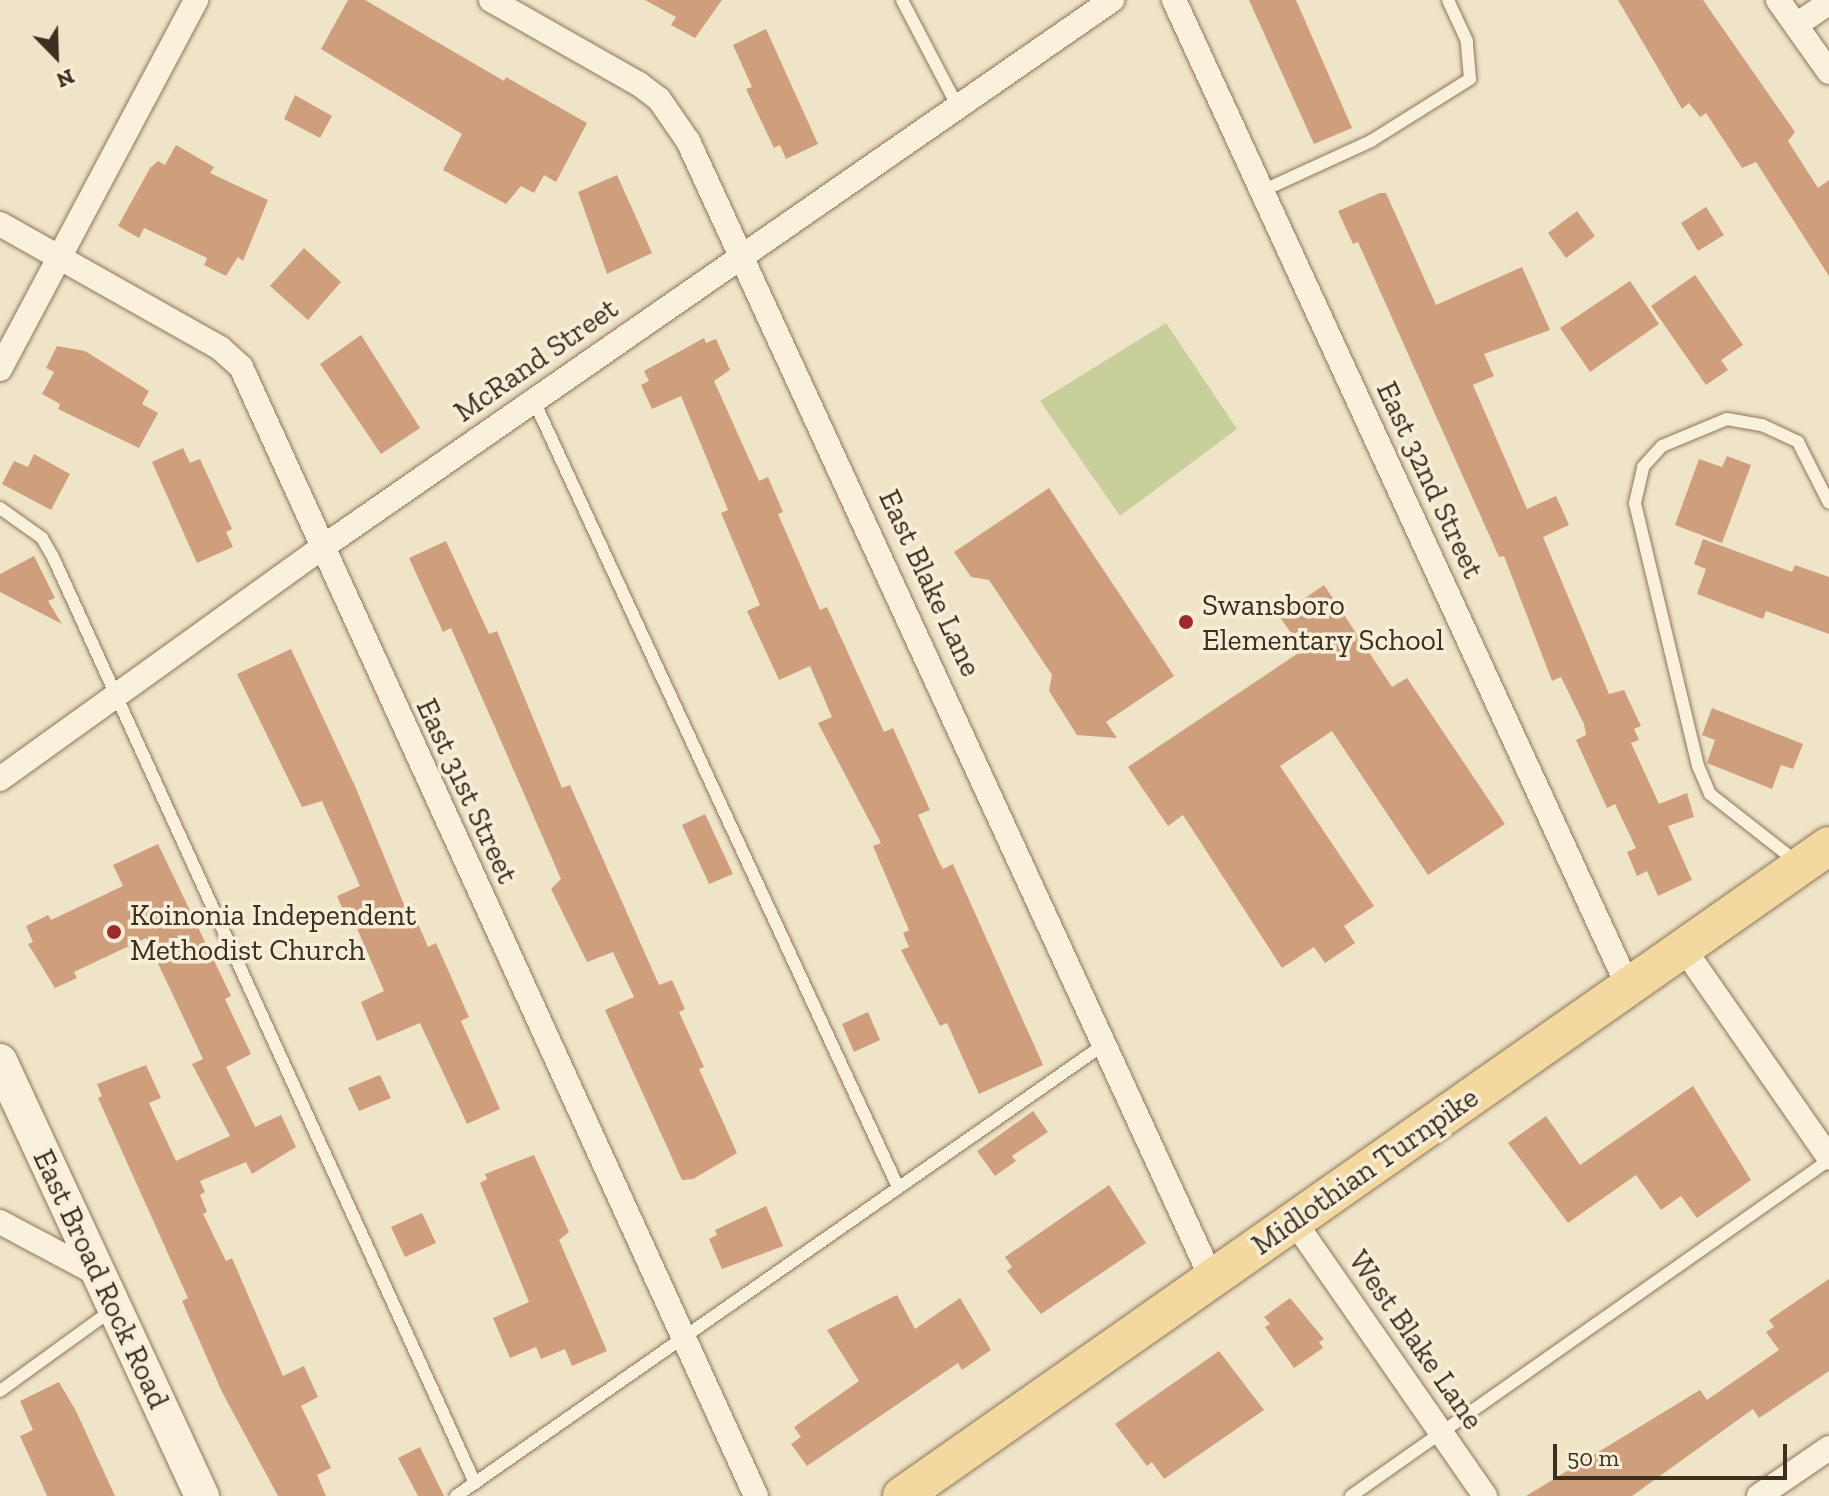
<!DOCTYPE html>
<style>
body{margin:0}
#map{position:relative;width:1829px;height:1496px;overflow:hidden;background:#f0e4c8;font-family:"Zilla Slab",serif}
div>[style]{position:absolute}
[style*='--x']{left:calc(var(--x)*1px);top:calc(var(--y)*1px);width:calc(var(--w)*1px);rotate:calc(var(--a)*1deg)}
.green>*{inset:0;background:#c9cf9b}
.building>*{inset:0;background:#cf9f7d}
.roads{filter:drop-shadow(0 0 2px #8d765c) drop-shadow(0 0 2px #8d765c)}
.lane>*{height:12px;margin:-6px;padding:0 6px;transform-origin:6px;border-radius:6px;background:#faf1dc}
.street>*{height:24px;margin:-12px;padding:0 12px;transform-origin:12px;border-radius:12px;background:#faf1dc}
.secondary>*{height:34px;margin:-17px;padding:0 17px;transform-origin:17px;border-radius:17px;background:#faf1dc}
.primary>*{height:38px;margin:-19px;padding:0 19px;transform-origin:19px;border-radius:19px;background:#f3d9a0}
.dots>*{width:22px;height:22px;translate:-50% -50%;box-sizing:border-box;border:4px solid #f7eed8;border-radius:50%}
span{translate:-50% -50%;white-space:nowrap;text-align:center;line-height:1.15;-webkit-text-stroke:7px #f7eed8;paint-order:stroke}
.street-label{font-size:30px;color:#3d2e20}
.poi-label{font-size:30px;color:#3d2e20}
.left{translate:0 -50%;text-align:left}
.north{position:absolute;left:16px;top:16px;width:80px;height:80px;-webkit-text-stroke:6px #f7eed8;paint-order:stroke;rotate:157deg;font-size:22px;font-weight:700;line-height:32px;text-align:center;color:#3d2e20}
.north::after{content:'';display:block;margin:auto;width:28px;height:36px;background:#3d2e20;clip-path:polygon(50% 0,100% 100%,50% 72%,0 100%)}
.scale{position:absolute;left:1553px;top:1444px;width:234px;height:36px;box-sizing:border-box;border:4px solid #3d2e20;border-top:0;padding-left:10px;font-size:24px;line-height:28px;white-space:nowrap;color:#3d2e20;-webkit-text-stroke:6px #f7eed8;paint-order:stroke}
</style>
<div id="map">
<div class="green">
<div style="clip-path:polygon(1166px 323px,1237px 429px,1120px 516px,1040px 401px)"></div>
</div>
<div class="building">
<div style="clip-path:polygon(348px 0,365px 0,504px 81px,506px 77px,587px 123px,556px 182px,544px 175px,534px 193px,521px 186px,506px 204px,443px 170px,462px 134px,321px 49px)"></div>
<div style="clip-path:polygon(645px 0,722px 0,695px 38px,671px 25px,676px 17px)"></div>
<div style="clip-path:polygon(1249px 0,1296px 0,1352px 128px,1314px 144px)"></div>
<div style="clip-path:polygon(1618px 0,1703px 0,1795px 132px,1788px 141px,1818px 188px,1829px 180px,1829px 276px,1756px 162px,1742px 168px,1706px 113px,1700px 117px,1689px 103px,1682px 109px)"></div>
<div style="clip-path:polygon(766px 29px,818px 144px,786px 159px,780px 145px,774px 148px,746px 89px,752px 87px,733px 45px)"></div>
<div style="clip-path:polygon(295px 95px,332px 116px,320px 138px,284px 119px)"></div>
<div style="clip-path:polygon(176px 145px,214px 167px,210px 173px,268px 200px,243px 261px,238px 257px,226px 276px,204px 265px,207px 258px,159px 235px,144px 228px,139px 238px,118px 226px,150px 168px,158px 161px,165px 165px)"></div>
<div style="clip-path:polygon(617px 175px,652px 253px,607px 274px,578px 192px)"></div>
<div style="clip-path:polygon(1380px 193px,1386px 193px,1436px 305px,1522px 267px,1550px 330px,1484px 354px,1494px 376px,1473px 385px,1527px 509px,1556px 496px,1569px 525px,1543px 537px,1609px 694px,1624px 690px,1641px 726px,1634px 729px,1639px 740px,1631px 743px,1659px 804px,1687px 793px,1694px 817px,1668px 826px,1692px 880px,1658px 896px,1647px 871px,1637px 876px,1627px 852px,1636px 848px,1615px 804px,1607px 808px,1576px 740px,1586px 735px,1584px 724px,1561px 677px,1552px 681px,1504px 556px,1499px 557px,1358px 242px,1353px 244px,1338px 211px)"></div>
<div style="clip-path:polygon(1706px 207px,1724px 235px,1698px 251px,1681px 223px)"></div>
<div style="clip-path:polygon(1577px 211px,1595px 236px,1566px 258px,1548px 233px)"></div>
<div style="clip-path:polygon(304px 248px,341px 282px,308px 320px,270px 286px)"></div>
<div style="clip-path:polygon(1695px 275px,1743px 345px,1721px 360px,1728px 370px,1706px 385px,1651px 306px)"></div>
<div style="clip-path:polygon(1630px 281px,1659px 324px,1590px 372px,1560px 328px)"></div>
<div style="clip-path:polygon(361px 335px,420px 428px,381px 454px,320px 364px)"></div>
<div style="clip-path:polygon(704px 338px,706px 343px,716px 339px,730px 370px,714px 381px,759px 481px,768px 477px,783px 512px,778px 514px,820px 610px,827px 607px,884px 732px,893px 728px,930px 810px,918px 815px,940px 864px,943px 869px,953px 864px,1043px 1065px,979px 1094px,947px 1023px,940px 1026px,901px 950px,909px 947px,903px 933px,909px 930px,873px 846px,881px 843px,818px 723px,832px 717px,810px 666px,779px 680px,747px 611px,760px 605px,721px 513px,728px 510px,681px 396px,652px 409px,641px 385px,649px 381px,644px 371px)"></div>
<div style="clip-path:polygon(57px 346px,85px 351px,149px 391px,142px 404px,158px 413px,139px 448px,58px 409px,60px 404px,42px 394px,54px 372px,46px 368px)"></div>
<div style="clip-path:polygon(183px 448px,190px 463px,200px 459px,232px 529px,226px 532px,233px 547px,197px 563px,152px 462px)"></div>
<div style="clip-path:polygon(34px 454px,70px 474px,51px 510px,2px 484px,14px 461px,28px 467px)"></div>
<div style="clip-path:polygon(1727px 456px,1751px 465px,1722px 543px,1675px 525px,1699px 459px,1722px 467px)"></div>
<div style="clip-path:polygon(1049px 488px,1174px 676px,1106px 722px,1117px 738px,1077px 735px,1049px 691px,1052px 675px,989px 580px,971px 577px,954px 552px)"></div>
<div style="clip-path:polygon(1703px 539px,1792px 572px,1795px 565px,1829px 577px,1829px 634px,1766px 611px,1763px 619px,1697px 594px,1706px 569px,1694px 564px)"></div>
<div style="clip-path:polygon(446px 541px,489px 634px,497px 631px,562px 788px,570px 785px,659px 985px,672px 980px,685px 1009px,679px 1012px,704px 1067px,699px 1069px,737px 1153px,693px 1179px,682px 1180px,605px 1010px,634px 997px,613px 952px,587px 962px,551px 889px,561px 879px,494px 725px,451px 628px,443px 632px,409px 558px)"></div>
<div style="clip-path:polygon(34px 556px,55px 598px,48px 601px,62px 624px,0 592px,0 574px)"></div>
<div style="clip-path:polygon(1324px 585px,1392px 687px,1407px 678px,1505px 824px,1428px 875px,1332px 731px,1280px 766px,1374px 906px,1344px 926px,1355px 943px,1325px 963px,1314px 947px,1282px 968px,1183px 815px,1168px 826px,1128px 767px,1303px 650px,1279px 616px)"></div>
<div style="clip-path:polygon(291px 649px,355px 786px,405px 907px,410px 905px,428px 947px,436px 943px,469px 1017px,461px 1021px,500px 1109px,467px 1124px,420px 1023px,377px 1041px,361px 1002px,384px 991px,353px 919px,348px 922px,337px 896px,360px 886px,322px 801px,302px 807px,237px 674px)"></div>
<div style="clip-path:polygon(1712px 708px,1803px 744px,1793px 769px,1781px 765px,1772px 789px,1707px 763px,1715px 740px,1702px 735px)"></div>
<div style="clip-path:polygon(705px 814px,733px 874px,709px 884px,682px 825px)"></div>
<div style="clip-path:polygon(158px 844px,231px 996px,225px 999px,251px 1054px,226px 1067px,255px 1127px,281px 1115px,296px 1147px,252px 1174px,246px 1162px,200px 1181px,205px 1192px,200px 1195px,207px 1212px,203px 1214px,226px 1261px,232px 1258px,283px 1376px,304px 1366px,318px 1397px,301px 1406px,331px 1468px,317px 1475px,326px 1496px,278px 1496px,222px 1392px,182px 1301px,188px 1298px,98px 1098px,102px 1096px,97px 1084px,146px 1065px,161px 1098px,149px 1103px,176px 1161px,230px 1136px,192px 1064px,203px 1059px,146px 938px,74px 972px,77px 978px,55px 988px,28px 944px,33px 942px,26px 926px,48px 915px,51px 920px,123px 886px,113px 865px)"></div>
<div style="clip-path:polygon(868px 1012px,880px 1040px,854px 1052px,842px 1024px)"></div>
<div style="clip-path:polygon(380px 1075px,391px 1098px,359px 1111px,348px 1088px)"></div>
<div style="clip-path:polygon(1693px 1086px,1751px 1180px,1697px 1218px,1681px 1196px,1661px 1210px,1636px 1175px,1568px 1223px,1508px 1143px,1546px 1116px,1580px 1165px)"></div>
<div style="clip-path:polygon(1033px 1111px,1048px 1132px,1012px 1156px,1016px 1161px,995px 1176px,977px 1151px)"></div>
<div style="clip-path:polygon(534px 1155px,569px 1232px,559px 1240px,607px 1351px,572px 1366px,565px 1349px,541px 1359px,536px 1347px,510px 1358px,493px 1318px,529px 1302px,480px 1183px,487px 1179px,485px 1174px)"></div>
<div style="clip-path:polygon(1109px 1185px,1146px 1243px,1041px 1314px,1007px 1271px,1012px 1267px,1005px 1257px)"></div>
<div style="clip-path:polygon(766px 1206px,783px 1246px,722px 1269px,709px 1239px,717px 1235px,715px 1230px)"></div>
<div style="clip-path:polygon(422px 1213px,436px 1243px,405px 1257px,391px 1227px)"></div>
<div style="clip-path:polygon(1829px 1279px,1829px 1371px,1759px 1418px,1753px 1409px,1632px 1496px,1526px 1496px,1700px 1390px,1707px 1400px,1779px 1350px,1766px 1332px,1774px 1327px,1769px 1320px)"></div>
<div style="clip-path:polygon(897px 1295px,915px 1329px,960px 1298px,991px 1350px,962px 1370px,958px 1363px,807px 1466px,791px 1444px,801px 1437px,794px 1427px,859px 1381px,827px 1330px)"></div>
<div style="clip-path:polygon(1290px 1298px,1324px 1339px,1319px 1342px,1323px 1348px,1294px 1368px,1265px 1327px,1270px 1324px,1264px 1317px)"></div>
<div style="clip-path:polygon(1219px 1351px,1264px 1410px,1164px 1479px,1152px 1462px,1147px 1466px,1115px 1424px)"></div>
<div style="clip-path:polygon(59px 1382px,76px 1411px,115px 1496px,47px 1496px,20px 1436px,33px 1430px,20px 1401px)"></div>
<div style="clip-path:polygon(420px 1447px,444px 1496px,418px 1496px,398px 1458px)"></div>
</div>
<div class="roads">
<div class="lane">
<div style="--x:902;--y:0;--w:121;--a:62.4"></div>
<div style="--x:1262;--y:191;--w:120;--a:-24.6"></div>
<div style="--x:1371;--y:141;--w:117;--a:-32.1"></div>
<div style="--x:1470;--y:79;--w:38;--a:-95"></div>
<div style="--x:1467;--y:41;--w:45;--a:-114.9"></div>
<div style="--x:534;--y:401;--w:866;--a:65.15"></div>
<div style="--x:0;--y:508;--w:52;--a:35.5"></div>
<div style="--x:42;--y:538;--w:22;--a:60"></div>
<div style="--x:53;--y:557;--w:1018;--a:65.5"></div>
<div style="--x:1798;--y:863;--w:112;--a:-141.9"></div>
<div style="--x:1710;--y:794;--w:30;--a:-113"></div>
<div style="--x:1698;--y:766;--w:270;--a:-103.5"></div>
<div style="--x:1635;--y:503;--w:37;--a:-77"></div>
<div style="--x:1643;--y:467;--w:28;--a:-48"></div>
<div style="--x:1662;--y:446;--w:70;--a:-22.6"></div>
<div style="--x:1727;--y:419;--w:36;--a:10"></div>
<div style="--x:1762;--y:425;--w:40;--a:25"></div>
<div style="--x:1798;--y:442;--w:68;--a:63.1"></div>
<div style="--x:0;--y:1391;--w:138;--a:-35.9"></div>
<div style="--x:456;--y:1496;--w:792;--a:-34.87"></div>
<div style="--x:1351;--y:1496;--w:584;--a:-35.1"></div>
</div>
<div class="street">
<div style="--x:491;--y:0;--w:170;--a:29.6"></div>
<div style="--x:639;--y:84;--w:25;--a:37"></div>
<div style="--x:659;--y:99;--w:51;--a:55.4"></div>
<div style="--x:688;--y:141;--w:1253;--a:65.28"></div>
<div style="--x:1174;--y:0;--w:1086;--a:65.28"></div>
<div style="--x:1778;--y:0;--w:88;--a:54.7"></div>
<div style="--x:1796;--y:25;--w:40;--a:-34"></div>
<div style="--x:0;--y:224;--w:253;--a:29.4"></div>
<div style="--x:220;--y:348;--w:28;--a:42"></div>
<div style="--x:241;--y:367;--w:1241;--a:65.48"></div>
<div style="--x:0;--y:369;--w:418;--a:-62"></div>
<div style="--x:0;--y:779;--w:394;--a:-35.7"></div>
<div style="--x:320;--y:549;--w:964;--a:-34.73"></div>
<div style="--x:1684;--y:949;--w:254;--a:55.2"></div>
<div style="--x:1294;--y:1221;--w:335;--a:55.2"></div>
<div style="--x:0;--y:1222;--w:111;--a:28"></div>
<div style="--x:1759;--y:1496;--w:85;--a:-34.4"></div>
</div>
<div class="secondary">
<div style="--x:0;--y:1061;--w:480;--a:65.1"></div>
</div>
<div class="primary">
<div style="--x:902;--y:1496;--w:1132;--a:-35.04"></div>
</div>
</div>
<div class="dots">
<div style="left:1186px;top:622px;background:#9e2a2b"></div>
<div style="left:114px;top:932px;background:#9e2a2b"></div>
</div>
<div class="street-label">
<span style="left:536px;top:360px;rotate:-35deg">McRand Street</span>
<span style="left:1430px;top:480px;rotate:65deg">East 32nd Street</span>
<span style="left:930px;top:583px;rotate:65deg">East Blake Lane</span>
<span style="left:467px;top:791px;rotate:65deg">East 31st Street</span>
<span style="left:1365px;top:1171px;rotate:-35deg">Midlothian Turnpike</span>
<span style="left:101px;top:1279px;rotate:65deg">East Broad Rock Road</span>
<span style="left:1416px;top:1340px;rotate:55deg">West Blake Lane</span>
</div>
<div class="poi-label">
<span class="left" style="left:1202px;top:622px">Swansboro<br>Elementary School</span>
<span class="left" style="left:130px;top:932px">Koinonia Independent<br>Methodist Church</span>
</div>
<div class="north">N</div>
<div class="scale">50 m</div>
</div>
